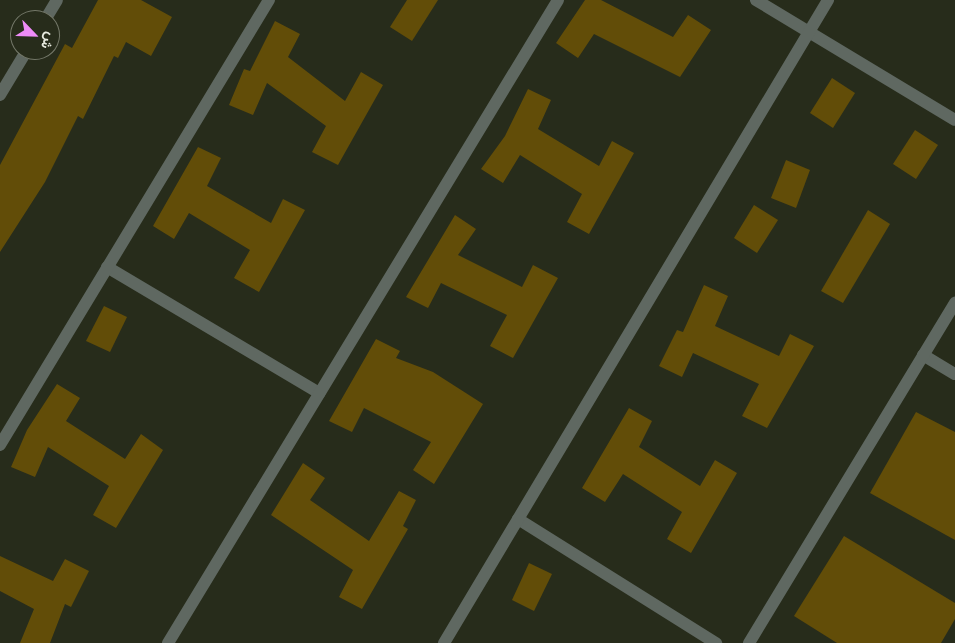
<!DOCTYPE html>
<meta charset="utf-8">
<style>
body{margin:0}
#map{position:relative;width:955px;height:643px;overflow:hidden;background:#272c1b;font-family:Signika,Vazirmatn,sans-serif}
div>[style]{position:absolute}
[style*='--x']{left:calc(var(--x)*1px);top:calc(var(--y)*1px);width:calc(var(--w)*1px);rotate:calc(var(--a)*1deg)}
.building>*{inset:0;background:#624d08}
.street>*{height:12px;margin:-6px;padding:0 6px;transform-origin:6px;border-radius:6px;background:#5f6861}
span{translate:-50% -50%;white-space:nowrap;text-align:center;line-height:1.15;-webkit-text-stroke:4px #272c1b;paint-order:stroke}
.north{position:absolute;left:10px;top:10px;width:50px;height:50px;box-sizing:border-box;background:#272c1b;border:1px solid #747869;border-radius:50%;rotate:114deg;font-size:14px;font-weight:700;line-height:20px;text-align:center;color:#e7eadf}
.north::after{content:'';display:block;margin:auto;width:18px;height:22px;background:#ee8bf8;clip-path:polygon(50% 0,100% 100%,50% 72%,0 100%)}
</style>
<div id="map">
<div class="building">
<div style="clip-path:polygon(98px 0,141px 0,172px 17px,151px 56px,126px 42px,118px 58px,114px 56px,83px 119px,78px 116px,45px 182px,0 252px,0 165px,65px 44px,72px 48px)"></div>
<div style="clip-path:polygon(407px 0,438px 0,412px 41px,390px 27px)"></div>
<div style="clip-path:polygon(585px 0,601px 0,673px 37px,688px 15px,711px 30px,680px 77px,594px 34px,578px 58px,556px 43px)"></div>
<div style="clip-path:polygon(275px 21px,300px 34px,288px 57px,345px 101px,361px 72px,383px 85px,338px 165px,312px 152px,326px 126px,267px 83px,253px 115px,229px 105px,244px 69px,250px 71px)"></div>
<div style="clip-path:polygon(832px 78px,855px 93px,833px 128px,810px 113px)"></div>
<div style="clip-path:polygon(528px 89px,551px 100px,538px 129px,599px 166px,612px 141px,634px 153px,589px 234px,567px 222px,582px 194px,520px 155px,503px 183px,481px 169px,505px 136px)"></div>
<div style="clip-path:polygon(915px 130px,938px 145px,916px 179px,893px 164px)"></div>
<div style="clip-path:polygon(198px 147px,221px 158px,207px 186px,271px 223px,283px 199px,305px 210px,259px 292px,234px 278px,250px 250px,189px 213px,174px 239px,153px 226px)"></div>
<div style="clip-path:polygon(786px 160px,810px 170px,796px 208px,771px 198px)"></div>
<div style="clip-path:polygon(754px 205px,778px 220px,757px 253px,734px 238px)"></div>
<div style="clip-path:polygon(868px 210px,890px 224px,843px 303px,821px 291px)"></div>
<div style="clip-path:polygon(455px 215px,476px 229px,458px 255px,522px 287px,533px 265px,558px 278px,513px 358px,490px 346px,507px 315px,441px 283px,428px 308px,406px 297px)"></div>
<div style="clip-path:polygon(704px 285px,728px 296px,715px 326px,779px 356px,790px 334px,814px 346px,767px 428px,742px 416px,759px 384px,693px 353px,682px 377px,659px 366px,677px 330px,683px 332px)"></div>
<div style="clip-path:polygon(104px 306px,127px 317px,110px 352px,86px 341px)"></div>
<div style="clip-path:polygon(376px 339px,400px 351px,396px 358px,433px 372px,483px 404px,434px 484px,413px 470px,431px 442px,364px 408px,352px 432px,329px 421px)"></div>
<div style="clip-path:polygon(57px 384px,80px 398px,66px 421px,125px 459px,141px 434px,163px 450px,116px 528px,93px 515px,109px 486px,48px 447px,35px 477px,11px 467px,27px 430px)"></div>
<div style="clip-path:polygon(629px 408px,652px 421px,639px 447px,700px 486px,715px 460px,737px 473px,691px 553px,667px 539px,682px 512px,623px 474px,605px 502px,582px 488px)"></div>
<div style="clip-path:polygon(916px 412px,955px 432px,955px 540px,870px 493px)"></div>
<div style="clip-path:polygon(303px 463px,325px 478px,310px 500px,369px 541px,399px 491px,416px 500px,403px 526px,408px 529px,362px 609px,339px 597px,353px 570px,271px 515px)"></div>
<div style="clip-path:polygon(844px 536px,955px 603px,955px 619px,941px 643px,837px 643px,794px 616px)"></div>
<div style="clip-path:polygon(0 556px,53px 581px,65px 559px,89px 571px,71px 607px,65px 604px,50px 643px,20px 643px,34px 609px,0 591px)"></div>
<div style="clip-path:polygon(529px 563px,552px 574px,534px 611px,512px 600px)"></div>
</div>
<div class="street">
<div style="--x:756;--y:0;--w:232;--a:31.1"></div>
<div style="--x:45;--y:20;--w:23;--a:-59"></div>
<div style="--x:0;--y:95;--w:52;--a:-59"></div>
<div style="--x:107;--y:267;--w:247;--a:30.7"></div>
<div style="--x:923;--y:355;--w:37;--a:31"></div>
<div style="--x:0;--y:445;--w:520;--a:-58.85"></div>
<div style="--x:518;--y:519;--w:234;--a:32.1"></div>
<div style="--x:168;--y:643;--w:752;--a:-58.76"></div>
<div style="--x:444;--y:643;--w:749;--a:-59.15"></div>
<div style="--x:749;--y:643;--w:398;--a:-58.8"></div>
</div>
<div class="north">ش</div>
</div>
